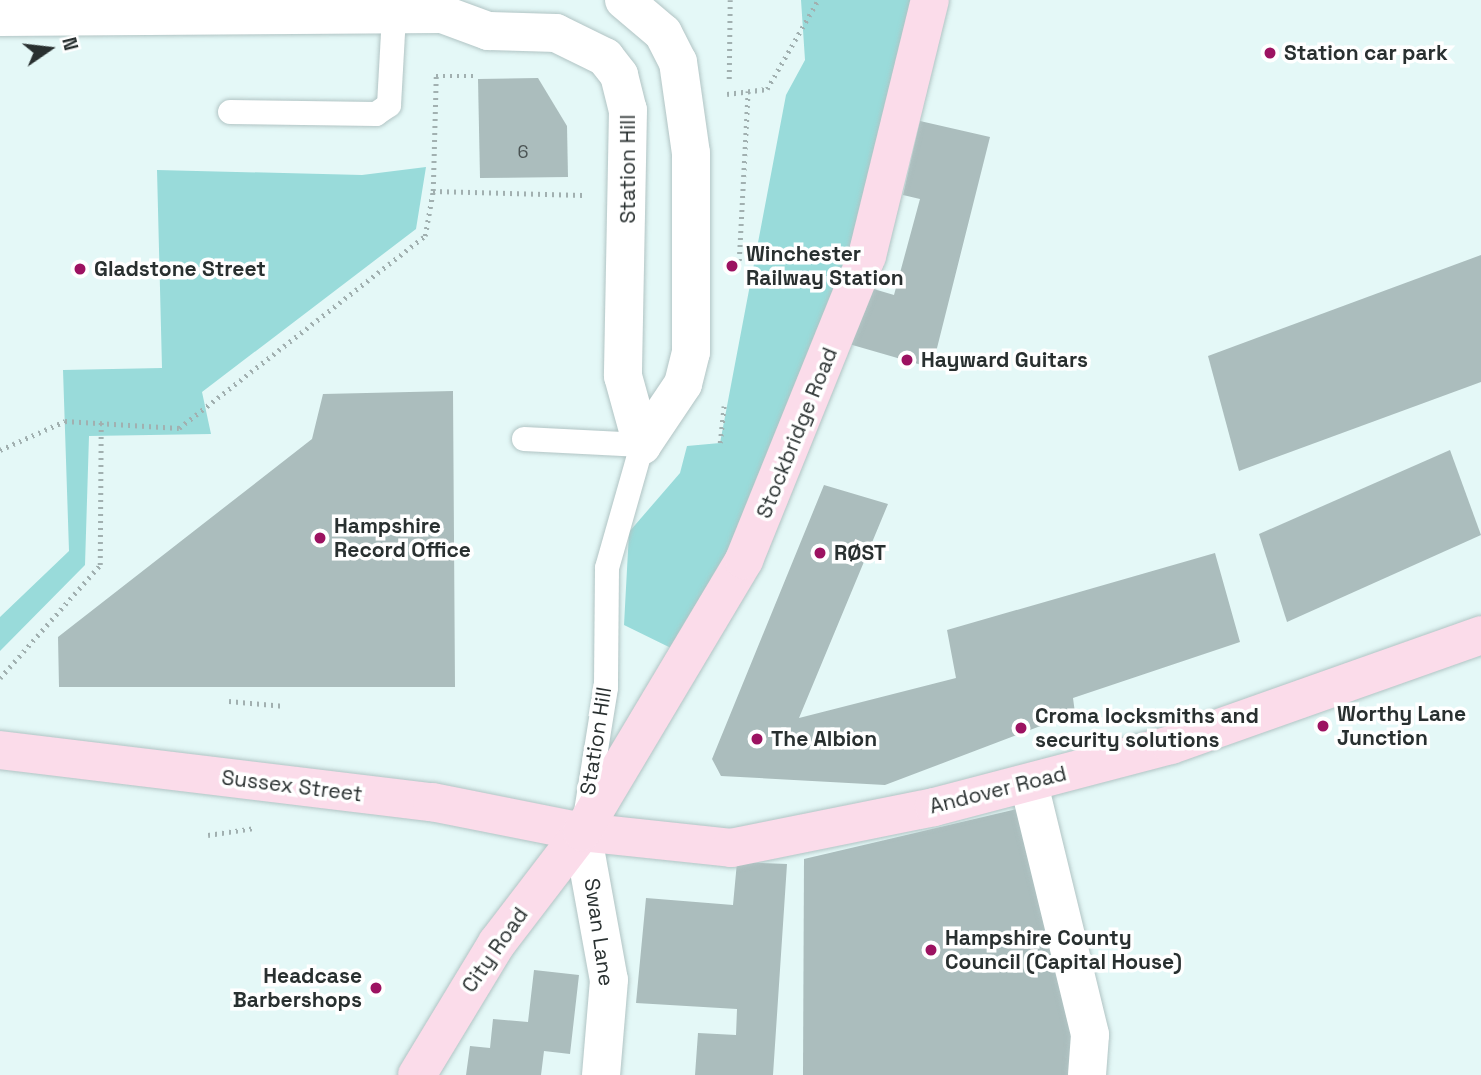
<!DOCTYPE html>
<meta charset="utf-8">
<style>
body{margin:0}
#map{position:relative;width:1481px;height:1075px;overflow:hidden;background:#e4f8f7;font-family:"Space Grotesk",sans-serif}
div>[style]{position:absolute}
[style*='--x']{left:calc(var(--x)*1px);top:calc(var(--y)*1px);width:calc(var(--w)*1px);rotate:calc(var(--a)*1deg)}
.green>*{inset:0;background:#99dbda}
.building>*{inset:0;background:#abbdbd}
.path>*{height:4.5px;margin-top:-2.25px;transform-origin:0;background:repeating-linear-gradient(90deg,#a1b0b0 0 2px,transparent 0 7px)}
.roads{filter:drop-shadow(0 0 2px #b1c4c4) drop-shadow(0 0 2px #b1c4c4)}
.service>*{height:24px;margin:-12px;padding:0 12px;transform-origin:12px;border-radius:12px;background:#fff}
.minor>*{height:38px;margin:-19px;padding:0 19px;transform-origin:19px;border-radius:19px;background:#fff}
.secondary>*{height:38px;margin:-19px;padding:0 19px;transform-origin:19px;border-radius:19px;background:#fbdcea}
.dots>*{width:19px;height:19px;translate:-50% -50%;box-sizing:border-box;border:4px solid #fff;border-radius:50%}
span{translate:-50% -50%;white-space:nowrap;text-align:center;line-height:1.15;-webkit-text-stroke:7px #fff;paint-order:stroke}
.number-label{font-size:18px;color:#4a5353}
.number-label span{-webkit-text-stroke-width:0}
.poi-label{font-size:21px;color:#293030;font-weight:700}
.left{translate:0 -50%;text-align:left}
.right{translate:-100% -50%;text-align:right}
.street-label{font-size:21px;color:#293030}
.north{position:absolute;left:14px;top:14px;width:70px;height:70px;-webkit-text-stroke:5px #fff;paint-order:stroke;rotate:76deg;font-size:19px;font-weight:700;line-height:28px;text-align:center;color:#293030}
.north::after{content:'';display:block;margin:auto;width:24px;height:32px;background:#293030;clip-path:polygon(50% 0,100% 100%,50% 72%,0 100%)}
</style>
<div id="map">
<div class="green">
<div style="clip-path:polygon(801px 0,916px 0,853px 259px,735px 550px,675px 650px,624px 625px,629px 532px,680px 473px,687px 446px,720px 443px,786px 95px,805px 60px)"></div>
<div style="clip-path:polygon(426px 167px,416px 229px,202px 392px,211px 434px,89px 436px,85px 565px,0 651px,0 617px,69px 551px,63px 370px,162px 368px,157px 170px,362px 175px)"></div>
</div>
<div class="building">
<div style="clip-path:polygon(538px 78px,567px 126px,568px 177px,480px 178px,478px 79px)"></div>
<div style="clip-path:polygon(920px 121px,990px 137px,932px 368px,849px 344px,867px 287px,894px 295px,920px 199px,903px 195px)"></div>
<div style="clip-path:polygon(1481px 255px,1481px 382px,1239px 471px,1208px 356px)"></div>
<div style="clip-path:polygon(453px 391px,455px 687px,59px 687px,58px 637px,312px 439px,323px 394px)"></div>
<div style="clip-path:polygon(1450px 450px,1481px 535px,1287px 622px,1259px 534px)"></div>
<div style="clip-path:polygon(824px 485px,888px 504px,799px 718px,956px 678px,947px 630px,1215px 553px,1240px 642px,1073px 698px,1075px 713px,885px 785px,721px 776px,712px 759px)"></div>
<div style="clip-path:polygon(1026px 807px,1078px 1040px,1075px 1075px,803px 1075px,804px 859px)"></div>
<div style="clip-path:polygon(737px 862px,787px 864px,773px 1075px,695px 1075px,698px 1033px,736px 1035px,737px 1009px,636px 1003px,646px 898px,733px 905px)"></div>
<div style="clip-path:polygon(534px 970px,579px 975px,570px 1054px,544px 1051px,541px 1075px,466px 1075px,470px 1046px,490px 1048px,493px 1019px,528px 1022px)"></div>
</div>
<div class="path">
<div style="--x:729;--y:79;--w:79;--a:-89.3"></div>
<div style="--x:727;--y:94;--w:40;--a:-7.1"></div>
<div style="--x:767;--y:89;--w:103;--a:-60.2"></div>
<div style="--x:433;--y:191;--w:150;--a:1.5"></div>
<div style="--x:739;--y:261;--w:170;--a:-87"></div>
<div style="--x:720;--y:443;--w:37;--a:-84"></div>
<div style="--x:0;--y:450;--w:71;--a:-24"></div>
<div style="--x:65;--y:421;--w:114;--a:3.5"></div>
<div style="--x:179;--y:428;--w:312;--a:-38"></div>
<div style="--x:425;--y:236;--w:46;--a:-79.9"></div>
<div style="--x:433;--y:191;--w:115;--a:-88.5"></div>
<div style="--x:436;--y:76;--w:37;--a:0"></div>
<div style="--x:0;--y:678;--w:151;--a:-48.5"></div>
<div style="--x:100;--y:565;--w:144;--a:-89.6"></div>
<div style="--x:229;--y:701;--w:56;--a:5.1"></div>
<div style="--x:208;--y:835;--w:48;--a:-8.5"></div>
</div>
<div class="roads">
<div class="service">
<div style="--x:230;--y:112;--w:146;--a:0.8"></div>
<div style="--x:376;--y:114;--w:16;--a:-35"></div>
<div style="--x:389;--y:105;--w:89;--a:-86.8"></div>
<div style="--x:524;--y:439;--w:118;--a:2.9"></div>
<div style="--x:642;--y:445;--w:128;--a:105.9"></div>
<div style="--x:607;--y:568;--w:120;--a:90.5"></div>
<div style="--x:606;--y:688;--w:125;--a:99.2"></div>
</div>
<div class="minor">
<div style="--x:624;--y:0;--w:51;--a:40.2"></div>
<div style="--x:663;--y:33;--w:33;--a:63"></div>
<div style="--x:678;--y:62;--w:92;--a:81.9"></div>
<div style="--x:691;--y:153;--w:199;--a:90"></div>
<div style="--x:691;--y:352;--w:33;--a:104"></div>
<div style="--x:683;--y:384;--w:73;--a:123.9"></div>
<div style="--x:0;--y:17;--w:442;--a:-0.4"></div>
<div style="--x:442;--y:14;--w:49;--a:20.3"></div>
<div style="--x:488;--y:31;--w:68;--a:1.7"></div>
<div style="--x:556;--y:33;--w:55;--a:26.1"></div>
<div style="--x:605;--y:57;--w:23;--a:52"></div>
<div style="--x:619;--y:75;--w:36;--a:76"></div>
<div style="--x:628;--y:110;--w:266;--a:91.1"></div>
<div style="--x:623;--y:376;--w:72;--a:74.6"></div>
<div style="--x:1029;--y:784;--w:258;--a:76.3"></div>
<div style="--x:1090;--y:1035;--w:40;--a:94.3"></div>
<div style="--x:582;--y:832;--w:150;--a:79.7"></div>
<div style="--x:609;--y:980;--w:95;--a:94.8"></div>
</div>
<div class="secondary">
<div style="--x:0;--y:750;--w:435;--a:6.9"></div>
<div style="--x:432;--y:802;--w:153;--a:11.3"></div>
<div style="--x:582;--y:832;--w:150;--a:6.1"></div>
<div style="--x:731;--y:848;--w:207;--a:-11.4"></div>
<div style="--x:934;--y:807;--w:245;--a:-14.7"></div>
<div style="--x:1171;--y:745;--w:329;--a:-19.5"></div>
<div style="--x:417;--y:1075;--w:154;--a:-58.8"></div>
<div style="--x:497;--y:943;--w:140;--a:-52.6"></div>
<div style="--x:582;--y:832;--w:317;--a:-59.2"></div>
<div style="--x:744;--y:560;--w:328;--a:-68"></div>
<div style="--x:867;--y:256;--w:264;--a:-76.2"></div>
</div>
</div>
<div class="dots">
<div style="left:1270px;top:53px;background:#9c1261"></div>
<div style="left:732px;top:266px;background:#9c1261"></div>
<div style="left:80px;top:269px;background:#9c1261"></div>
<div style="left:907px;top:360px;background:#9c1261"></div>
<div style="left:320px;top:538px;background:#9c1261"></div>
<div style="left:820px;top:553px;background:#9c1261"></div>
<div style="left:1323px;top:726px;background:#9c1261"></div>
<div style="left:1021px;top:728px;background:#9c1261"></div>
<div style="left:757px;top:739px;background:#9c1261"></div>
<div style="left:931px;top:950px;background:#9c1261"></div>
<div style="left:376px;top:988px;background:#9c1261"></div>
</div>
<div class="number-label">
<span style="left:523px;top:152px">6</span>
</div>
<div class="poi-label">
<span class="left" style="left:1284px;top:53px">Station car park</span>
<span class="left" style="left:746px;top:266px">Winchester<br>Railway Station</span>
<span class="left" style="left:94px;top:269px">Gladstone Street</span>
<span class="left" style="left:921px;top:360px">Hayward Guitars</span>
<span class="left" style="left:334px;top:538px">Hampshire<br>Record Office</span>
<span class="left" style="left:834px;top:553px">RØST</span>
<span class="left" style="left:1337px;top:726px">Worthy Lane<br>Junction</span>
<span class="left" style="left:1035px;top:728px">Croma locksmiths and<br>security solutions</span>
<span class="left" style="left:771px;top:739px">The Albion</span>
<span class="left" style="left:945px;top:950px">Hampshire County<br>Council (Capital House)</span>
<span class="right" style="left:362px;top:988px">Headcase<br>Barbershops</span>
</div>
<div class="street-label">
<span style="left:628px;top:169px;rotate:-90deg">Station Hill</span>
<span style="left:797px;top:433px;rotate:-68deg">Stockbridge Road</span>
<span style="left:596px;top:741px;rotate:-81deg">Station Hill</span>
<span style="left:292px;top:786px;rotate:7deg">Sussex Street</span>
<span style="left:998px;top:790px;rotate:-14deg">Andover Road</span>
<span style="left:599px;top:932px;rotate:82deg">Swan Lane</span>
<span style="left:495px;top:950px;rotate:-55deg">City Road</span>
</div>
<div class="north">N</div>
</div>
